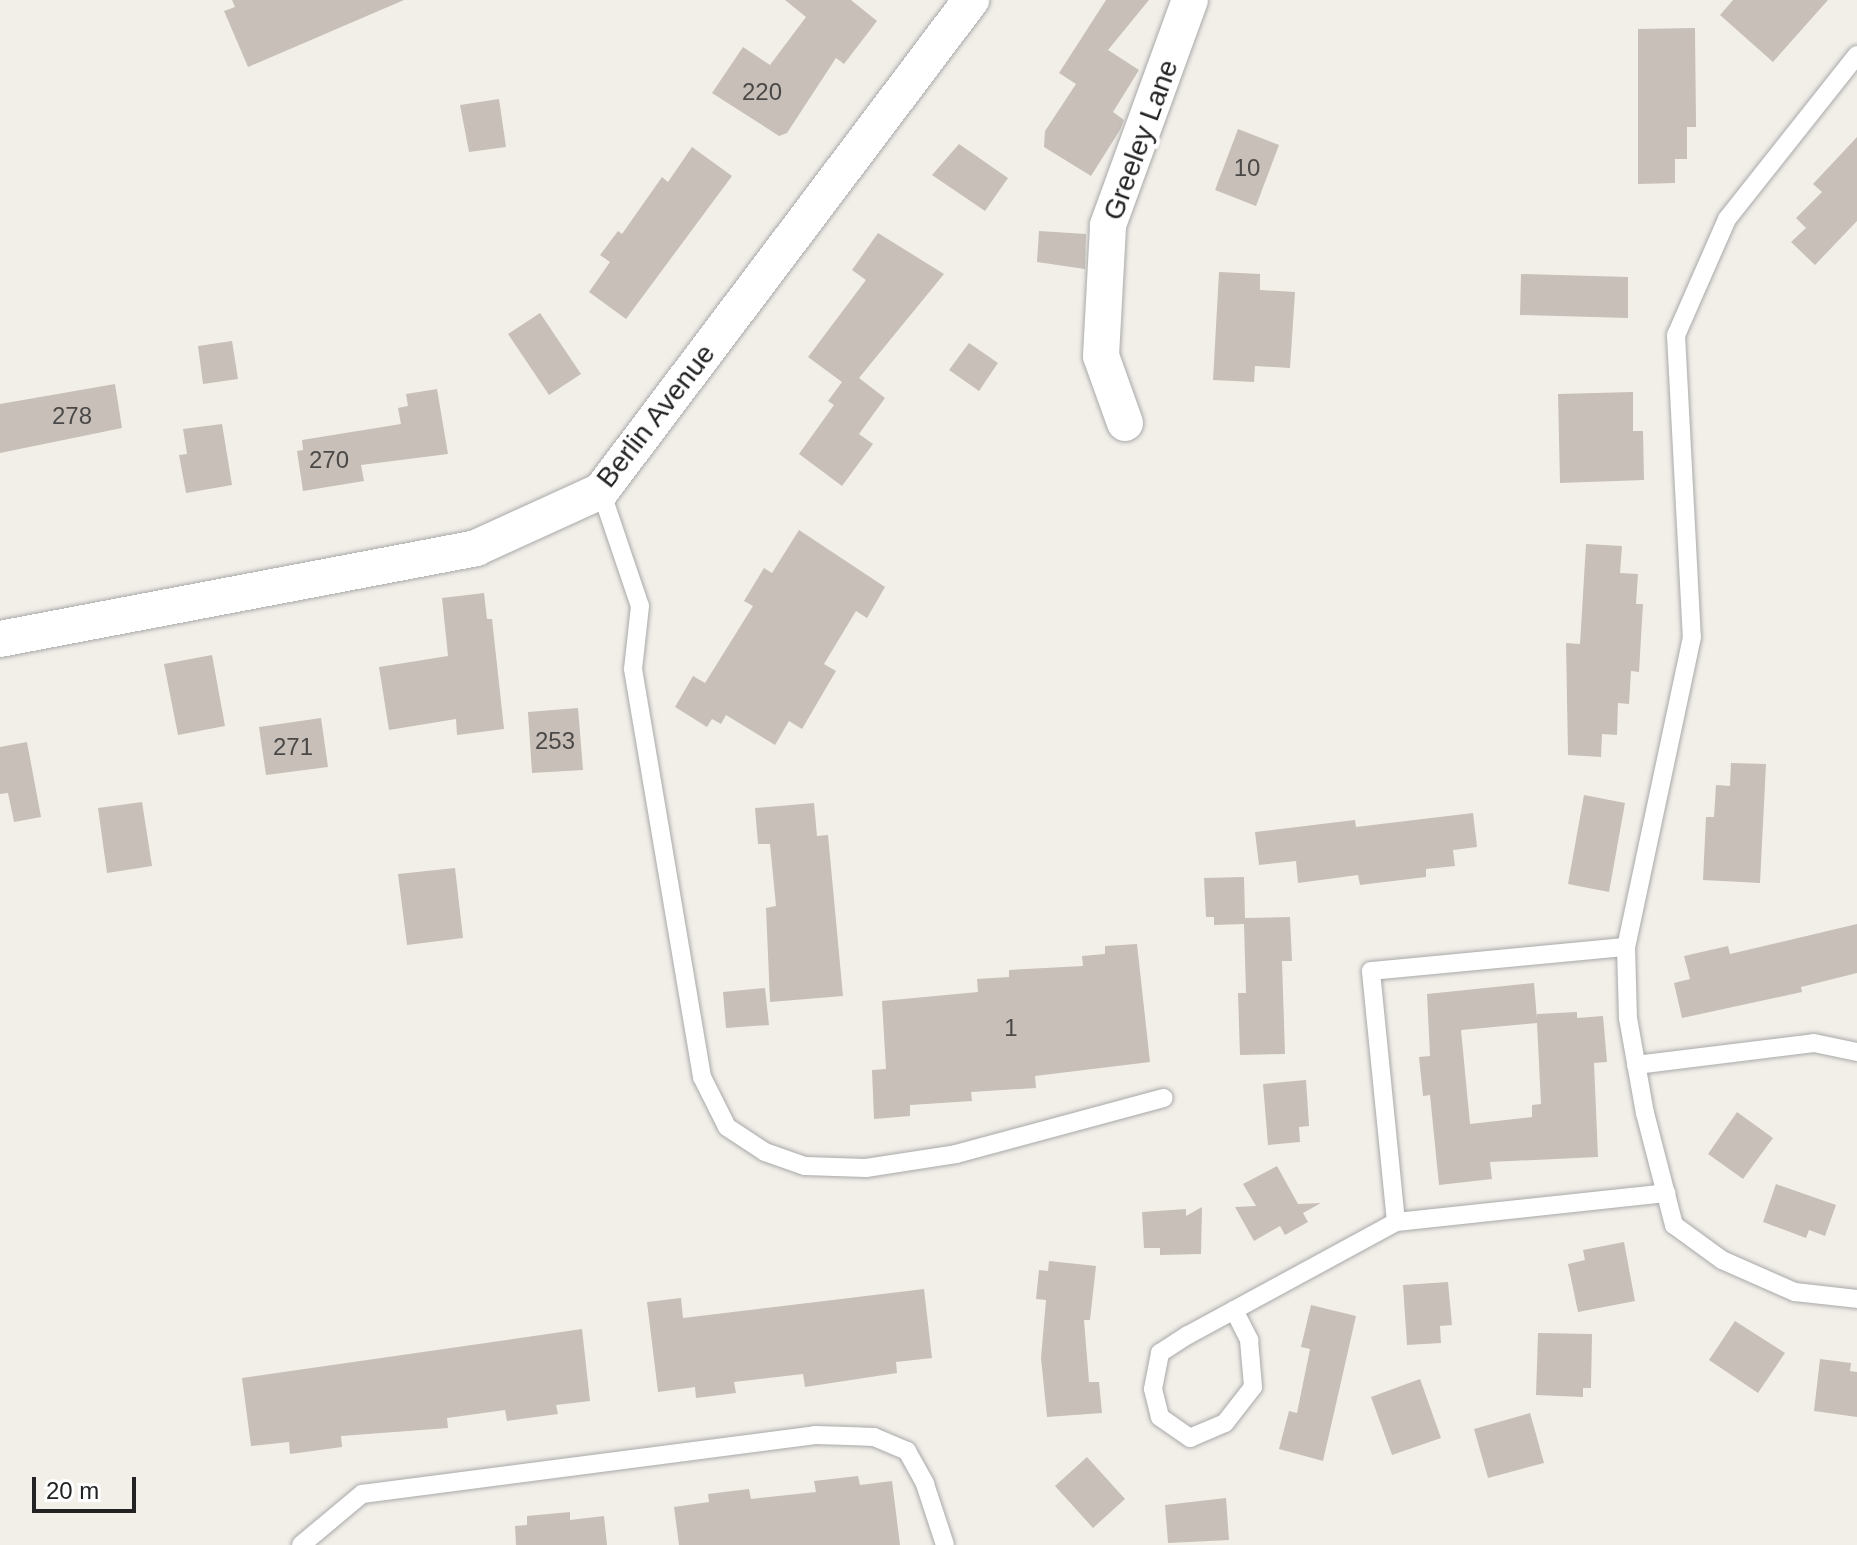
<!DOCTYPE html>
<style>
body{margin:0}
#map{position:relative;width:1857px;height:1545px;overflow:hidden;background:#f2efe9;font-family:Helvetica,sans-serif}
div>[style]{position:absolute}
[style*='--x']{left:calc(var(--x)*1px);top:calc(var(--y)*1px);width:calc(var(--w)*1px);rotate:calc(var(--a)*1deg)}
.building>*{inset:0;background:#c7bfb8}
.roads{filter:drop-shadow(0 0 2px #a9a9a9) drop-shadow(0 0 2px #a9a9a9)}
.lane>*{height:18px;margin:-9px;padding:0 9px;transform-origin:9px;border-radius:9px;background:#fff}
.street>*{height:36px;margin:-18px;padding:0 18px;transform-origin:18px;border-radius:18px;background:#fff}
span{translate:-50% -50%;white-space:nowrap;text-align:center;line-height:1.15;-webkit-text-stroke:8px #fff;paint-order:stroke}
.number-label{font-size:24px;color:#4b4948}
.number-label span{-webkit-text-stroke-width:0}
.street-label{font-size:28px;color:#222}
.scale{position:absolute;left:32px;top:1477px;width:104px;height:36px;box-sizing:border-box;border:4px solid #222;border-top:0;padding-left:10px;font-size:24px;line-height:28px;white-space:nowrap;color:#222;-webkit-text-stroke:6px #fff;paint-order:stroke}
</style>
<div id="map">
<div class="building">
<div style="clip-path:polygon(232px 0,404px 0,248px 67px,224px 11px,235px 7px)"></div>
<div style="clip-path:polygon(785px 0,851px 0,877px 21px,844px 64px,836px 58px,787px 133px,779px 136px,712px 93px,743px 47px,770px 65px,806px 17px)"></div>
<div style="clip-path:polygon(1106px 0,1149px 0,1108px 50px,1139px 70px,1113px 112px,1124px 120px,1120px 130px,1091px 176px,1044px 147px,1045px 131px,1076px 84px,1059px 73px)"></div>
<div style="clip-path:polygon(1733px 0,1828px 0,1773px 62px,1720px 15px)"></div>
<div style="clip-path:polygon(1695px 28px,1696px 127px,1687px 127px,1687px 159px,1675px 159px,1675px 183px,1638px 184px,1638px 29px)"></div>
<div style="clip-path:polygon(499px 99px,506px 147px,469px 152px,460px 105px)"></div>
<div style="clip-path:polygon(1238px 129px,1279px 145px,1256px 206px,1215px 190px)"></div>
<div style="clip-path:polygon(1857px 137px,1857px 221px,1815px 265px,1791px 242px,1806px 228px,1796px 218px,1822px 192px,1813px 184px)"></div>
<div style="clip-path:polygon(959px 144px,1008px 178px,985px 211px,932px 175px)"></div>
<div style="clip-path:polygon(692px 147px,732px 176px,626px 319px,589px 292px,610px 262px,600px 255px,618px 231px,622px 234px,662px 177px,668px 182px)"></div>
<div style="clip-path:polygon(1039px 231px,1086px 234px,1085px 269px,1037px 262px)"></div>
<div style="clip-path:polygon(878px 233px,944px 274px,859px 378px,885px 398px,859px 434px,873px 444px,842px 486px,799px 454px,834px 405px,828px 401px,842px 382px,808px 357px,866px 280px,852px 270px)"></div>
<div style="clip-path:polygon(1219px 272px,1260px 274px,1260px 290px,1295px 292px,1290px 368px,1255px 366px,1254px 382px,1213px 380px)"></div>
<div style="clip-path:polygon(1521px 274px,1628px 277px,1628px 318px,1520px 315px)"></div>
<div style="clip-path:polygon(540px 313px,581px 374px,549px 395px,508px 334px)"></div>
<div style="clip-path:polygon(232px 341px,238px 379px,203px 384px,198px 346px)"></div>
<div style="clip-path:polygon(969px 343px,998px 363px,979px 391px,949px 370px)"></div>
<div style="clip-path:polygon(115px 384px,122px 428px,0 453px,0 404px)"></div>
<div style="clip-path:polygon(437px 389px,448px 454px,361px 465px,364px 481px,303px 491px,297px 451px,303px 450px,302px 440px,401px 424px,398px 408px,408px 406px,406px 394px)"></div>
<div style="clip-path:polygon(1633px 392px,1633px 431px,1643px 431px,1644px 480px,1560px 483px,1558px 394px)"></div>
<div style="clip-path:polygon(222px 424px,232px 485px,186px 493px,179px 455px,187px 454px,183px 429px)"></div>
<div style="clip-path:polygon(799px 530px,885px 587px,867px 618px,856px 611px,824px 664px,836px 671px,802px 729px,789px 721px,775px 745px,726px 715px,721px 724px,712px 719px,707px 727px,675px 707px,693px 676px,705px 683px,753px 606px,744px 601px,764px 568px,772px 573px)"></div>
<div style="clip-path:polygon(1586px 544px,1622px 546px,1620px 573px,1638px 574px,1636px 604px,1643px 604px,1639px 672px,1631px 671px,1629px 704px,1618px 703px,1617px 735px,1602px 734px,1601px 757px,1568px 755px,1566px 643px,1580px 644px)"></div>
<div style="clip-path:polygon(484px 593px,487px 619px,492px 619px,504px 729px,457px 735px,456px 719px,389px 730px,379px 667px,448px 656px,442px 598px)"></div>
<div style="clip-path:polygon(212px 655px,225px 726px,178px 735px,164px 664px)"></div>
<div style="clip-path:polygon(578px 708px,583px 770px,532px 773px,528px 712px)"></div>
<div style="clip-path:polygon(321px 718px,328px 767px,266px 775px,259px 727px)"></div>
<div style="clip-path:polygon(27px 742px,41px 817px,14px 822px,8px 793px,0 794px,0 747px)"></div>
<div style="clip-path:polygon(1731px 763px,1766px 764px,1760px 883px,1703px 880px,1706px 817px,1714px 817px,1716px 785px,1730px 786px)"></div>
<div style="clip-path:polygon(1584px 795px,1625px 803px,1609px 892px,1568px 884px)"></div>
<div style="clip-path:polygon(142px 802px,152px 866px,107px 873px,98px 808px)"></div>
<div style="clip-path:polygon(814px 803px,817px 836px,828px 835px,843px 996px,770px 1002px,766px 908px,776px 906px,770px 844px,758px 844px,755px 808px)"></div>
<div style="clip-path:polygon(1473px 813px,1477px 847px,1453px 850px,1455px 866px,1426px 869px,1426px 877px,1360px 885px,1358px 875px,1298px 883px,1296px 861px,1259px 865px,1255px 832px,1355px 820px,1356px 827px)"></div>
<div style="clip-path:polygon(455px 868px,463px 938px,407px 945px,398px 874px)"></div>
<div style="clip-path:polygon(1244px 877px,1245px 918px,1290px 917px,1292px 961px,1282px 961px,1285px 1054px,1240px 1055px,1238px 993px,1246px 993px,1244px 924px,1214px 925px,1214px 917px,1206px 917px,1204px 878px)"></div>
<div style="clip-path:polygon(1857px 924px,1857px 973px,1801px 987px,1802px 992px,1682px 1018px,1674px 983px,1690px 979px,1684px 956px,1728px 946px,1730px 954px)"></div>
<div style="clip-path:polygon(1137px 944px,1150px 1062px,1035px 1076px,1036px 1088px,971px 1092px,972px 1101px,910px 1105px,910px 1116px,874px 1119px,872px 1070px,886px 1069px,882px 1001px,978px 992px,977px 979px,1009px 977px,1009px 970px,1083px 966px,1082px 956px,1105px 954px,1105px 946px)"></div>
<div style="clip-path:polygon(evenodd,1534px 983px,1537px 1019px,1537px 1014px,1577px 1012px,1577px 1018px,1603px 1016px,1607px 1062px,1594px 1063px,1598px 1157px,1490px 1162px,1492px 1179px,1439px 1185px,1430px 1095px,1423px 1096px,1419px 1057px,1430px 1056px,1427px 994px,1534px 983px,1537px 1023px,1541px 1104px,1532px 1105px,1532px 1117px,1470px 1124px,1461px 1030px,1537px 1023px)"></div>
<div style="clip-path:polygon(765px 988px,769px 1025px,726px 1028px,723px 992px)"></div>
<div style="clip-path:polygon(1306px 1080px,1309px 1126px,1299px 1127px,1300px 1142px,1268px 1145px,1263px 1084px)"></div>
<div style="clip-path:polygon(1737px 1112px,1773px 1138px,1743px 1179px,1708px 1154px)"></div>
<div style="clip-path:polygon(1277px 1166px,1298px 1204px,1321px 1203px,1303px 1213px,1308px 1222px,1285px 1235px,1280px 1226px,1254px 1241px,1235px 1207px,1256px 1206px,1243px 1184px)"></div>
<div style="clip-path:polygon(1776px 1184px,1836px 1205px,1825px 1236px,1809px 1230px,1806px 1238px,1763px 1222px)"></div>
<div style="clip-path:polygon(1202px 1207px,1201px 1254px,1160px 1255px,1160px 1248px,1144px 1248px,1142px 1212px,1186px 1209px,1186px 1216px)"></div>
<div style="clip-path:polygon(1624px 1242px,1635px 1301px,1578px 1312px,1568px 1264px,1585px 1260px,1583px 1250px)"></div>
<div style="clip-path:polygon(1049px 1261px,1096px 1266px,1090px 1320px,1084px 1320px,1089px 1382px,1099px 1382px,1102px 1413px,1047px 1417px,1041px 1358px,1046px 1300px,1036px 1299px,1039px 1270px,1048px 1271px)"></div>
<div style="clip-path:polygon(1448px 1282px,1452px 1325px,1440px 1326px,1441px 1343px,1407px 1345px,1403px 1285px)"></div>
<div style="clip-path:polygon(924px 1289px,932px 1358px,896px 1362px,897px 1373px,805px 1387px,803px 1374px,734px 1382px,736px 1393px,696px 1398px,695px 1387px,658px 1392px,647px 1302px,681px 1298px,683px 1318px)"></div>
<div style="clip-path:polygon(1311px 1305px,1356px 1316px,1323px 1461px,1279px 1449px,1289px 1411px,1297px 1413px,1310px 1349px,1301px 1347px)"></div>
<div style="clip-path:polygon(1735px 1321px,1785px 1353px,1758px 1393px,1709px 1360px)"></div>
<div style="clip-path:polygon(582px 1329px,590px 1401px,556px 1405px,558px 1414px,507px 1421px,505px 1410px,447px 1418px,448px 1428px,341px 1436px,342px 1447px,290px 1454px,289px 1442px,251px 1446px,242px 1378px)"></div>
<div style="clip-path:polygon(1538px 1333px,1592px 1334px,1591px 1388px,1583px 1388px,1583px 1397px,1536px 1395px)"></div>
<div style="clip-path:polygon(1820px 1359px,1851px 1363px,1850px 1371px,1857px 1372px,1857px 1417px,1814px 1411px)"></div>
<div style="clip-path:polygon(1420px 1379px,1441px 1438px,1392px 1455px,1371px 1397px)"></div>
<div style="clip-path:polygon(1530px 1413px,1544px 1463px,1488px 1478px,1474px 1429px)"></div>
<div style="clip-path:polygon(1087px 1457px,1125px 1499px,1093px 1528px,1055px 1486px)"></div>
<div style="clip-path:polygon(858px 1476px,860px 1485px,892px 1481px,900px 1545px,679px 1545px,674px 1507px,709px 1502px,708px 1494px,749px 1489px,751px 1499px,816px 1492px,814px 1481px)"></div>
<div style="clip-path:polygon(1226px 1498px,1229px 1540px,1168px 1543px,1165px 1505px)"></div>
<div style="clip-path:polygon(570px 1512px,570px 1520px,604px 1516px,607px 1545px,516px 1545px,515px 1526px,527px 1525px,527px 1516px)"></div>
</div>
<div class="roads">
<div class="lane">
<div style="--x:1857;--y:55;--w:209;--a:128.4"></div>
<div style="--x:1727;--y:219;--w:127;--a:113.7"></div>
<div style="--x:1676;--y:335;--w:302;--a:87"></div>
<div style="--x:1692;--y:637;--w:317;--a:102"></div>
<div style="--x:1626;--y:947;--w:71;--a:88.4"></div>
<div style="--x:1628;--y:1018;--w:97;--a:79.9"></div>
<div style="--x:1645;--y:1113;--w:116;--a:75.5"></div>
<div style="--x:1674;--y:1225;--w:59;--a:36.1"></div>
<div style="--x:1722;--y:1260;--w:80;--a:23.7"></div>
<div style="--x:1795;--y:1292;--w:62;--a:6.4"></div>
<div style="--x:601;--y:491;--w:121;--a:71.3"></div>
<div style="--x:640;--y:606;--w:63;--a:96.3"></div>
<div style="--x:633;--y:669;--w:414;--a:80.4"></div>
<div style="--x:702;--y:1077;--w:56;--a:63.4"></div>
<div style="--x:727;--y:1127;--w:45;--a:33.3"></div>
<div style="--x:765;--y:1152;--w:42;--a:19.3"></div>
<div style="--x:805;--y:1166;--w:61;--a:1.9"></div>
<div style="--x:866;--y:1168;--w:91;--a:-8.8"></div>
<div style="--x:956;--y:1154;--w:215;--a:-15.1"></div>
<div style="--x:1636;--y:1065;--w:179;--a:-7"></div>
<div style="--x:1814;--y:1043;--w:44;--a:11.8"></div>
<div style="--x:1396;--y:1222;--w:272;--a:-6.1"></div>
<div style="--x:1234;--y:1310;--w:34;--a:63"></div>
<div style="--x:1249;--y:1340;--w:47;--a:85.1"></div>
<div style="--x:1253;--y:1387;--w:46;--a:127.9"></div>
<div style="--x:1225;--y:1423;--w:38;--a:157"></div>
<div style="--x:1190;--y:1438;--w:37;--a:-145"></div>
<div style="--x:1160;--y:1417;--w:29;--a:-104"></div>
<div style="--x:1153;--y:1389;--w:37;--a:-79"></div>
<div style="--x:1160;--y:1353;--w:33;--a:-33"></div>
<div style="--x:1188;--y:1335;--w:237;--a:-28.5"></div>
<div style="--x:1396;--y:1222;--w:252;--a:-95.7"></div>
<div style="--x:1371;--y:971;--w:256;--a:-5.4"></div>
<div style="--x:301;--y:1545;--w:80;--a:-39.9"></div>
<div style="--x:362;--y:1494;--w:457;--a:-7.4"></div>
<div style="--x:815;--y:1435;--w:59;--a:1.9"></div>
<div style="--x:874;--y:1437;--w:36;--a:23"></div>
<div style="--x:907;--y:1451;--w:38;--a:61"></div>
<div style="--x:925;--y:1484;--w:64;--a:71.8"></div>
</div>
<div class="street">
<div style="--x:1125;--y:423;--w:71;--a:-109.7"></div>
<div style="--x:1101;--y:356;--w:131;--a:-86.9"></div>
<div style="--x:1108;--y:225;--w:239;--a:-70"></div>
<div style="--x:0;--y:639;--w:485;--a:-10.8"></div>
<div style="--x:476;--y:548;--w:137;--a:-24.5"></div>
<div style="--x:601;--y:491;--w:615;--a:-53"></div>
</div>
</div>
<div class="number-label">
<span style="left:762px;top:92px">220</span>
<span style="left:1247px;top:168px">10</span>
<span style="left:72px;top:416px">278</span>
<span style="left:329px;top:460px">270</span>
<span style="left:555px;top:741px">253</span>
<span style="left:293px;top:747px">271</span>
<span style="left:1011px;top:1028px">1</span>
</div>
<div class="street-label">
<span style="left:1141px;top:140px;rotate:-70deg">Greeley Lane</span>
<span style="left:656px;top:416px;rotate:-52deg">Berlin Avenue</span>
</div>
<div class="scale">20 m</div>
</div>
